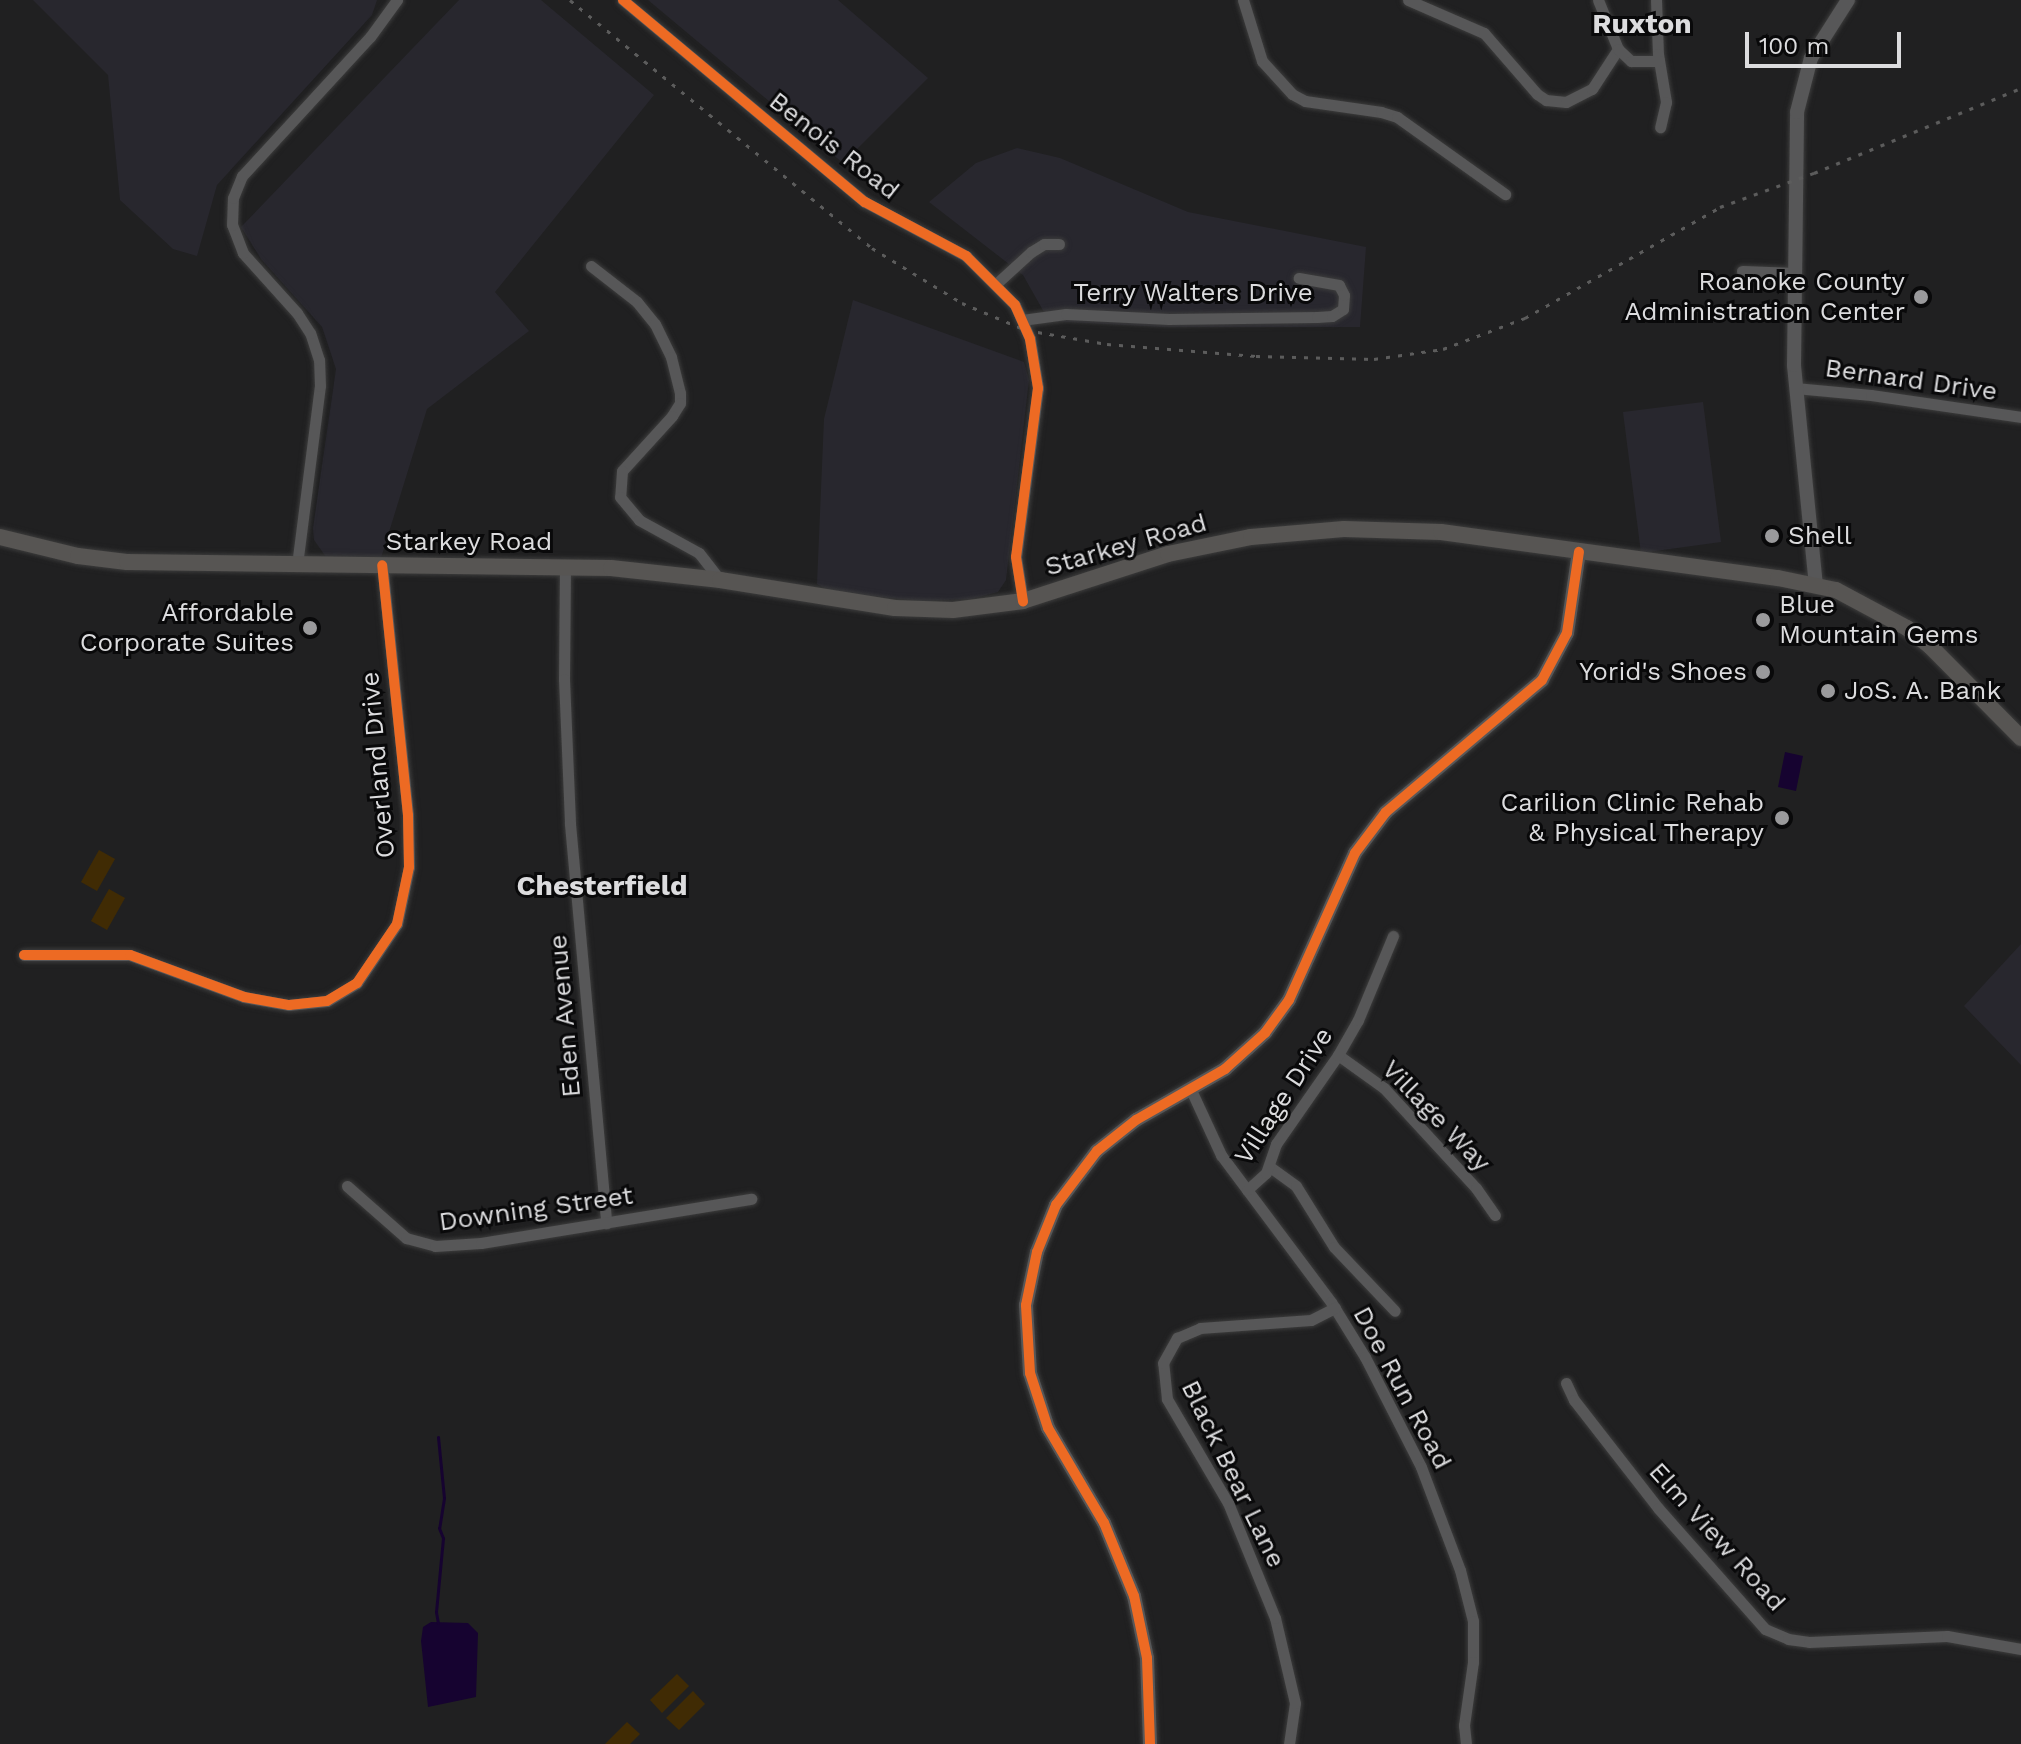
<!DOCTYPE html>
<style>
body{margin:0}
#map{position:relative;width:2021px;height:1744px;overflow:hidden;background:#202021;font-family:"Work Sans",sans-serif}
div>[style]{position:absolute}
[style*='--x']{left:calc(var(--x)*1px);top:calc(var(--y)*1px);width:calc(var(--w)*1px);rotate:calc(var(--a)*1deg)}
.built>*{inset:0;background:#28272e}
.green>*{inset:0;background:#402b04}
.water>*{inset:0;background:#160330}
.stream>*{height:3px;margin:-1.5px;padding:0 1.5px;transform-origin:1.5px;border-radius:1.5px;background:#160330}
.roads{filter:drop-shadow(0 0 2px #3c3c3c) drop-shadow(0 0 2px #3c3c3c)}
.minor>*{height:11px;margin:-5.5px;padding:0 5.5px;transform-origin:5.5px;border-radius:5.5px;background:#575758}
.tertiary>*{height:14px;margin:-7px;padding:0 7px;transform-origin:7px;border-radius:7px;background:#575758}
.secondary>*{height:16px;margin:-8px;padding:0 8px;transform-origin:8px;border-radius:8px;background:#575553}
.rail>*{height:3px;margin-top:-1.5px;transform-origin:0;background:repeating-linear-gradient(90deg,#5c5c5c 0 4px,transparent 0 12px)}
.cycleway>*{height:10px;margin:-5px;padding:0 5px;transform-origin:5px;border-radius:5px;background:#ed6a23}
.dots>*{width:22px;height:22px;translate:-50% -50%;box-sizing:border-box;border:4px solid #09090a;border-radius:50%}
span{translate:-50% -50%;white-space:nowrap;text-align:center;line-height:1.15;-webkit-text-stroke:6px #09090a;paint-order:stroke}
.street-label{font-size:26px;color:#dcdcde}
.poi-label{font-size:26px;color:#dcdcde}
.right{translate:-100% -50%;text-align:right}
.left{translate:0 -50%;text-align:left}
.neighbourhood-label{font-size:28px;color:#dcdcde;font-weight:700}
.scale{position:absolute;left:1745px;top:32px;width:156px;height:36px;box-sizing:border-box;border:4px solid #dcdcde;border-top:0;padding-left:10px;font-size:24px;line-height:28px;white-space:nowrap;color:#dcdcde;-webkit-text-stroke:6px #09090a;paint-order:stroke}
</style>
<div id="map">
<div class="built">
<div style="clip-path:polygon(33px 0,377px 0,372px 15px,217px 185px,197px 256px,173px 249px,120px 200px,108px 75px)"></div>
<div style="clip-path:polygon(459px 0,541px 0,654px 95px,495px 292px,529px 331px,427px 409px,381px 558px,326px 557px,314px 540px,313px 528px,336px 369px,322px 327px,261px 259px,241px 227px)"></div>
<div style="clip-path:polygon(648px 0,838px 0,928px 78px,843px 163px)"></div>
<div style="clip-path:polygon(1017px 148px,1060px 158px,1188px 212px,1366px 247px,1360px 327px,1163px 327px,1049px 321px,1023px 275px,929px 202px,976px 163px)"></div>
<div style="clip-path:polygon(853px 300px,1024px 362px,1029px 380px,1006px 580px,998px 592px,971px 599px,921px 601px,831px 592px,817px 584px,824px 419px)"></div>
<div style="clip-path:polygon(1703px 402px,1721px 542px,1641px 553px,1623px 412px)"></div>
<div style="clip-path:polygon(2021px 944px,2021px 1065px,1964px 1006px)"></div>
</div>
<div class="green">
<div style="clip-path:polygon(99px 850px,115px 859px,97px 891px,81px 882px)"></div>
<div style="clip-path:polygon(109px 889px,125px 898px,107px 930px,91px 921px)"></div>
<div style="clip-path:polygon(677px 1674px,689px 1686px,662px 1713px,650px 1700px)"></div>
<div style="clip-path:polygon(693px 1691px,705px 1704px,679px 1730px,666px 1718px)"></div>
<div style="clip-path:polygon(627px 1722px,640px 1734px,630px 1744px,605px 1744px)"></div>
</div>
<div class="water">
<div style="clip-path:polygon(1785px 752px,1803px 756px,1796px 791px,1778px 787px)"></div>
<div style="clip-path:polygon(431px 1622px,468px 1623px,478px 1633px,476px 1697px,428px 1707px,421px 1641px,423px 1627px)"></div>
</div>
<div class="stream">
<div style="--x:438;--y:1437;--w:61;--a:84.4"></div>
<div style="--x:444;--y:1498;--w:30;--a:99"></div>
<div style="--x:439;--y:1528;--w:11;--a:68"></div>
<div style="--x:443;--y:1538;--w:74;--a:95.4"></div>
<div style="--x:436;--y:1612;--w:11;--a:80"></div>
</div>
<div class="roads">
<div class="minor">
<div style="--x:623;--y:0;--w:315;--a:39.9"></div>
<div style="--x:865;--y:202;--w:115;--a:28.1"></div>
<div style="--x:966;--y:256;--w:69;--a:45"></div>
<div style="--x:1015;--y:305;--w:37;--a:66"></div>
<div style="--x:1030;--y:339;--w:50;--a:80.7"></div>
<div style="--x:1038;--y:388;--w:170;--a:97.4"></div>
<div style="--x:1016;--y:557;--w:45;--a:81"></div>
<div style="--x:1243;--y:0;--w:64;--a:72.7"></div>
<div style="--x:1262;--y:61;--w:45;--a:47.7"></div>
<div style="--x:1292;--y:94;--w:15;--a:28"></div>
<div style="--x:1305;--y:101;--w:77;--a:8.2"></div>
<div style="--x:1381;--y:112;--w:17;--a:17"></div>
<div style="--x:1397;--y:117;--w:133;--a:35.5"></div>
<div style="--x:1408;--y:0;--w:83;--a:23.5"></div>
<div style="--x:1484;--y:33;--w:81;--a:49"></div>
<div style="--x:1537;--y:94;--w:11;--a:34"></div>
<div style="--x:1546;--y:100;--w:20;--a:6"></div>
<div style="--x:1566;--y:102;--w:29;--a:-27"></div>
<div style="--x:1592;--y:89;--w:48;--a:-57"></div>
<div style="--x:1618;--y:49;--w:53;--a:-112.2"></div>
<div style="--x:1656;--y:0;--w:54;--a:87.9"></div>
<div style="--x:1658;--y:54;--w:49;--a:80.5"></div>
<div style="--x:1666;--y:102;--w:26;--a:103"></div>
<div style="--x:1618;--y:49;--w:18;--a:43"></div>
<div style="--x:1631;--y:61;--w:28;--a:0"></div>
<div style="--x:591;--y:266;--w:58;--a:38"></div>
<div style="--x:637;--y:302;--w:28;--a:51"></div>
<div style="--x:655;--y:324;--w:37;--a:64"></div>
<div style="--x:671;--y:357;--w:37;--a:76"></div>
<div style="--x:680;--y:393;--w:10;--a:90"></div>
<div style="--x:680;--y:403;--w:15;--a:122"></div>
<div style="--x:672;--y:416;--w:74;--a:132.3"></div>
<div style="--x:622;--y:471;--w:26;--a:94"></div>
<div style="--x:620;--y:497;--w:30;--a:50"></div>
<div style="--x:639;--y:520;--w:68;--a:28.8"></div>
<div style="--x:699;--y:553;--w:34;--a:52"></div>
<div style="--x:1742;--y:271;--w:54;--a:2.1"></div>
<div style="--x:997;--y:283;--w:46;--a:-42.4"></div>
<div style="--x:1031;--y:252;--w:15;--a:-32"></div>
<div style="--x:1044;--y:244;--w:15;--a:0"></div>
<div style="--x:1022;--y:320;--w:44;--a:-7.8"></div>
<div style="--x:1066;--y:314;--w:103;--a:2.8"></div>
<div style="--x:1169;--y:319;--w:148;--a:-0.8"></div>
<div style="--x:1317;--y:317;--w:15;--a:-4"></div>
<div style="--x:1332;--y:316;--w:13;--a:-32"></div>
<div style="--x:1343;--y:309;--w:14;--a:-86"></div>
<div style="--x:1344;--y:295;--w:11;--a:-117"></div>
<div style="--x:1339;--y:285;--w:41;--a:-170.1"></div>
<div style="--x:1795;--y:388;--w:76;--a:5.3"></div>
<div style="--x:1871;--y:395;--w:152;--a:8.3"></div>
<div style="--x:297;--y:565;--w:180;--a:-82.7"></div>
<div style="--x:320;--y:386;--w:26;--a:-92"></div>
<div style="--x:319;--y:360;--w:28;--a:-108"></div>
<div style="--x:310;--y:333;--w:24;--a:-123"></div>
<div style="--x:297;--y:313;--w:81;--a:-132"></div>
<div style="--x:243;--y:253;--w:30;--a:-111"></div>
<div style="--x:232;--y:225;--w:27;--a:-88"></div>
<div style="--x:233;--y:198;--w:24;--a:-68"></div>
<div style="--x:242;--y:176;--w:189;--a:-47.4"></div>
<div style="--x:370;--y:37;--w:46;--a:-53.9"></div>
<div style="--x:565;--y:566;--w:113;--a:90.5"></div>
<div style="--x:564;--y:679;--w:145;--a:87.6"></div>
<div style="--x:570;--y:824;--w:401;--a:84.8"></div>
<div style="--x:24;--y:955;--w:106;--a:0"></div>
<div style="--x:130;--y:955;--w:121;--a:20.2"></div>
<div style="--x:244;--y:997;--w:46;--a:10.1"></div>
<div style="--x:289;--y:1005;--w:38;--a:-6"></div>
<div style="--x:327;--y:1001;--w:35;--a:-31"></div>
<div style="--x:357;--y:983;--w:71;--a:-55.9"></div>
<div style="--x:397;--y:924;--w:58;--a:-78.1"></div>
<div style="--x:409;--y:867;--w:52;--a:-91.1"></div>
<div style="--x:408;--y:815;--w:251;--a:-95.9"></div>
<div style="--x:1338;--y:1055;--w:57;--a:35.7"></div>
<div style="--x:1384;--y:1088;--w:136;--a:47.4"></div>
<div style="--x:1476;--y:1188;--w:33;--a:55"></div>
<div style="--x:1191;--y:1090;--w:72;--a:65.2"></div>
<div style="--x:1221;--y:1155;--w:184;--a:53.2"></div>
<div style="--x:1331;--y:1302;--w:65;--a:58.3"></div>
<div style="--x:1365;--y:1357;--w:123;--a:63"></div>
<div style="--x:1421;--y:1467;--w:110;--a:69.3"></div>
<div style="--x:1460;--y:1570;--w:53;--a:75.7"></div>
<div style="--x:1473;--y:1621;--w:41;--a:90"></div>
<div style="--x:1473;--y:1662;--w:64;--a:98.1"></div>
<div style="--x:1464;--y:1725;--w:19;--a:84"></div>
<div style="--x:1270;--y:1167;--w:32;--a:36"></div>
<div style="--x:1296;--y:1186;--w:72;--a:58.1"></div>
<div style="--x:1334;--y:1247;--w:88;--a:46.4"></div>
<div style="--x:347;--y:1186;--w:79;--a:41.4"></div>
<div style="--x:406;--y:1238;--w:30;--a:15"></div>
<div style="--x:435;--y:1246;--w:46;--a:-3.7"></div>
<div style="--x:481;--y:1243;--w:274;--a:-9.3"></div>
<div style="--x:1247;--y:1190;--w:25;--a:-42"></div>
<div style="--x:1266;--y:1173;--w:31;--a:-71"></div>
<div style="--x:1276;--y:1144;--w:108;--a:-55.1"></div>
<div style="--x:1338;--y:1055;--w:40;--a:-60.3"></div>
<div style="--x:1358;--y:1020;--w:91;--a:-67.4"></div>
<div style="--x:1566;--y:1383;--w:19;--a:65"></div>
<div style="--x:1574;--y:1400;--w:137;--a:52.1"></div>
<div style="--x:1658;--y:1508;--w:162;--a:48.5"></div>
<div style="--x:1765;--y:1629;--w:25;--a:23"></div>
<div style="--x:1788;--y:1639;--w:21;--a:8"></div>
<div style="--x:1809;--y:1642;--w:138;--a:-2.5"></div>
<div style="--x:1947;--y:1636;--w:75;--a:10"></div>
<div style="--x:1289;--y:1744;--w:41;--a:-81.7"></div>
<div style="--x:1295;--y:1703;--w:87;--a:-103.2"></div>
<div style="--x:1275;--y:1618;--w:124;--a:-112.2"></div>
<div style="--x:1228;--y:1503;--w:121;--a:-120.4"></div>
<div style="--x:1167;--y:1399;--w:36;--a:-96"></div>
<div style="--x:1163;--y:1363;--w:29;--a:-61"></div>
<div style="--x:1177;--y:1338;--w:25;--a:-23"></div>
<div style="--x:1200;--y:1328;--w:111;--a:-4.1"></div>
<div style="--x:1311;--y:1320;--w:27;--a:-27"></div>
</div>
<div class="tertiary">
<div style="--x:1816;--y:586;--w:222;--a:-95.7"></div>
<div style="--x:1794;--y:365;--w:253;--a:-89.3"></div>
<div style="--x:1797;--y:112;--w:56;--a:-75.5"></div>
<div style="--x:1811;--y:58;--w:69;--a:-57.5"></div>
<div style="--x:1150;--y:1744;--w:86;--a:-92"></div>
<div style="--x:1147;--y:1658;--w:63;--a:-101.8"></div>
<div style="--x:1134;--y:1596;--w:79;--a:-112.3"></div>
<div style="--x:1104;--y:1523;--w:110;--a:-120.5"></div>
<div style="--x:1048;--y:1428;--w:58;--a:-108.1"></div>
<div style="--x:1030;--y:1373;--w:68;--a:-93.4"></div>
<div style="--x:1026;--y:1305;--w:54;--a:-78.3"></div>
<div style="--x:1037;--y:1252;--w:51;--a:-68"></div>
<div style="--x:1056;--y:1205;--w:68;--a:-52.8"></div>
<div style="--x:1097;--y:1151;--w:50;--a:-38.5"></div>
<div style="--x:1136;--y:1120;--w:103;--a:-29.8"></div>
<div style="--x:1225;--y:1069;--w:54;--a:-42"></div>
<div style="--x:1265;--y:1033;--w:41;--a:-54"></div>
<div style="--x:1289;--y:1000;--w:161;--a:-65.8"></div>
<div style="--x:1355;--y:853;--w:51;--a:-52.9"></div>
<div style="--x:1386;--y:812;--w:204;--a:-40.2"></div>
<div style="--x:1542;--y:680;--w:53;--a:-62"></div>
<div style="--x:1567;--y:633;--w:82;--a:-81.6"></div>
</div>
<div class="secondary">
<div style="--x:0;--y:537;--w:80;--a:13.7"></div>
<div style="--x:78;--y:556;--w:49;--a:7"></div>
<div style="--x:127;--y:562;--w:484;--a:0.7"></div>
<div style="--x:611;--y:568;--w:110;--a:6.3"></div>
<div style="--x:720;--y:580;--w:177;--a:9.1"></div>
<div style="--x:895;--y:608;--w:58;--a:2"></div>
<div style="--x:953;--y:610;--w:71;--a:-7.3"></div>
<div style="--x:1023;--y:601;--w:152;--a:-18"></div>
<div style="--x:1168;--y:554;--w:85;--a:-11.6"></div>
<div style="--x:1251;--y:537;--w:93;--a:-4.9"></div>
<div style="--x:1344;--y:529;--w:97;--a:1.8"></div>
<div style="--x:1441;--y:532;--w:340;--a:7.8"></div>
<div style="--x:1778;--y:578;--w:59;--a:11.7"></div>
<div style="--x:1836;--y:590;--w:81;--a:28.2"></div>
<div style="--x:1907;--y:628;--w:31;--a:38"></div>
<div style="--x:1931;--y:647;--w:128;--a:45.3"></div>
</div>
</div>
<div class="rail">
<div style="--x:570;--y:0;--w:391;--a:39.4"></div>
<div style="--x:872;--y:248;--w:105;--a:31.4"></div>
<div style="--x:962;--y:303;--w:69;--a:22.9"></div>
<div style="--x:1026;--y:330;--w:82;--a:9.8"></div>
<div style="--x:1107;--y:344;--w:149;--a:4.6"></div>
<div style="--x:1256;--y:356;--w:118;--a:1.5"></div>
<div style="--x:1374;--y:359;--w:70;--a:-8.2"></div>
<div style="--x:1443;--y:349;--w:88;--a:-20.7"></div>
<div style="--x:1525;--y:318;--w:224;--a:-29.6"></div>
<div style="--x:1720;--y:207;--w:100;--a:-19.9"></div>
<div style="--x:1814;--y:173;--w:224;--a:-22.3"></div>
</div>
<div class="cycleway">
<div style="--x:623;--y:0;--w:315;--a:39.9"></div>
<div style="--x:865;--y:202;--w:115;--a:28.1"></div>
<div style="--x:966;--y:256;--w:69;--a:45"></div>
<div style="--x:1015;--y:305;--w:37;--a:66"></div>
<div style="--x:1030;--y:339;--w:50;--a:80.7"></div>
<div style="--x:1038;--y:388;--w:170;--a:97.4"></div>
<div style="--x:1016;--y:557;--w:45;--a:81"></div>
<div style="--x:24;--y:955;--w:106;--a:0"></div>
<div style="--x:130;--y:955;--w:121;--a:20.2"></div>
<div style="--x:244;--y:997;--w:46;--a:10.1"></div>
<div style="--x:289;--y:1005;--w:38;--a:-6"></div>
<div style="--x:327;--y:1001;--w:35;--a:-31"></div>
<div style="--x:357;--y:983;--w:71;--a:-55.9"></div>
<div style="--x:397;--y:924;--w:58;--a:-78.1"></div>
<div style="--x:409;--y:867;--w:52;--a:-91.1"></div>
<div style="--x:408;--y:815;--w:251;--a:-95.9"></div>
<div style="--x:1150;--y:1744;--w:86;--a:-92"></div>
<div style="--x:1147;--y:1658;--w:63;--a:-101.8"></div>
<div style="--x:1134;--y:1596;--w:79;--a:-112.3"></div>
<div style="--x:1104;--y:1523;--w:110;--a:-120.5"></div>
<div style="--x:1048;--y:1428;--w:58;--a:-108.1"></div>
<div style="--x:1030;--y:1373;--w:68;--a:-93.4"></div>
<div style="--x:1026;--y:1305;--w:54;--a:-78.3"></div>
<div style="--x:1037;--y:1252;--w:51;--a:-68"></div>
<div style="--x:1056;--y:1205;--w:68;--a:-52.8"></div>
<div style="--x:1097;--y:1151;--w:50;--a:-38.5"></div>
<div style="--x:1136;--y:1120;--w:103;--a:-29.8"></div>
<div style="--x:1225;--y:1069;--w:54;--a:-42"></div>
<div style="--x:1265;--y:1033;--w:41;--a:-54"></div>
<div style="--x:1289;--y:1000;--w:161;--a:-65.8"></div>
<div style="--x:1355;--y:853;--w:51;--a:-52.9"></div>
<div style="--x:1386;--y:812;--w:204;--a:-40.2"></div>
<div style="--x:1542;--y:680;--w:53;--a:-62"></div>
<div style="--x:1567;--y:633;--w:82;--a:-81.6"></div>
</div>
<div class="dots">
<div style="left:1921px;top:297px;background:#9a9a9c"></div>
<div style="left:1772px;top:536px;background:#9a9a9c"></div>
<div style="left:1763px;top:620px;background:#9a9a9c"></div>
<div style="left:310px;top:628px;background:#9a9a9c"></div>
<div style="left:1763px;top:672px;background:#9a9a9c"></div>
<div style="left:1828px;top:691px;background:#9a9a9c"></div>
<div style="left:1782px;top:818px;background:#9a9a9c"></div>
</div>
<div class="street-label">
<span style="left:834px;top:146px;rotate:38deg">Benois Road</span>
<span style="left:1193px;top:293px">Terry Walters Drive</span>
<span style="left:1911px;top:380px;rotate:8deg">Bernard Drive</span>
<span style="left:469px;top:542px">Starkey Road</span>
<span style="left:1126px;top:545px;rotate:-16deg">Starkey Road</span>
<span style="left:378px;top:765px;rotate:-95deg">Overland Drive</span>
<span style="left:565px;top:1016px;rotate:-95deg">Eden Avenue</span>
<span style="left:1284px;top:1096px;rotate:-57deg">Village Drive</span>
<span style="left:1436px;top:1116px;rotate:46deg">Village Way</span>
<span style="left:536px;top:1209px;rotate:-8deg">Downing Street</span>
<span style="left:1402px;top:1388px;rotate:62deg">Doe Run Road</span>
<span style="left:1233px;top:1474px;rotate:64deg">Black Bear Lane</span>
<span style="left:1717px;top:1537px;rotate:48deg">Elm View Road</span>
</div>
<div class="poi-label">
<span class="right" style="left:1905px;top:297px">Roanoke County<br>Administration Center</span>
<span class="left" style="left:1788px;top:536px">Shell</span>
<span class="left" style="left:1779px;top:620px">Blue<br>Mountain Gems</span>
<span class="right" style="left:294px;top:628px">Affordable<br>Corporate Suites</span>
<span class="right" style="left:1747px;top:672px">Yorid's Shoes</span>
<span class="left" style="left:1844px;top:691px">JoS. A. Bank</span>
<span class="right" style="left:1764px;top:818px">Carilion Clinic Rehab<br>&amp; Physical Therapy</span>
</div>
<div class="neighbourhood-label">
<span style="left:1642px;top:24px">Ruxton</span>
<span style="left:602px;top:886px">Chesterfield</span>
</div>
<div class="scale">100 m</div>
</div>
